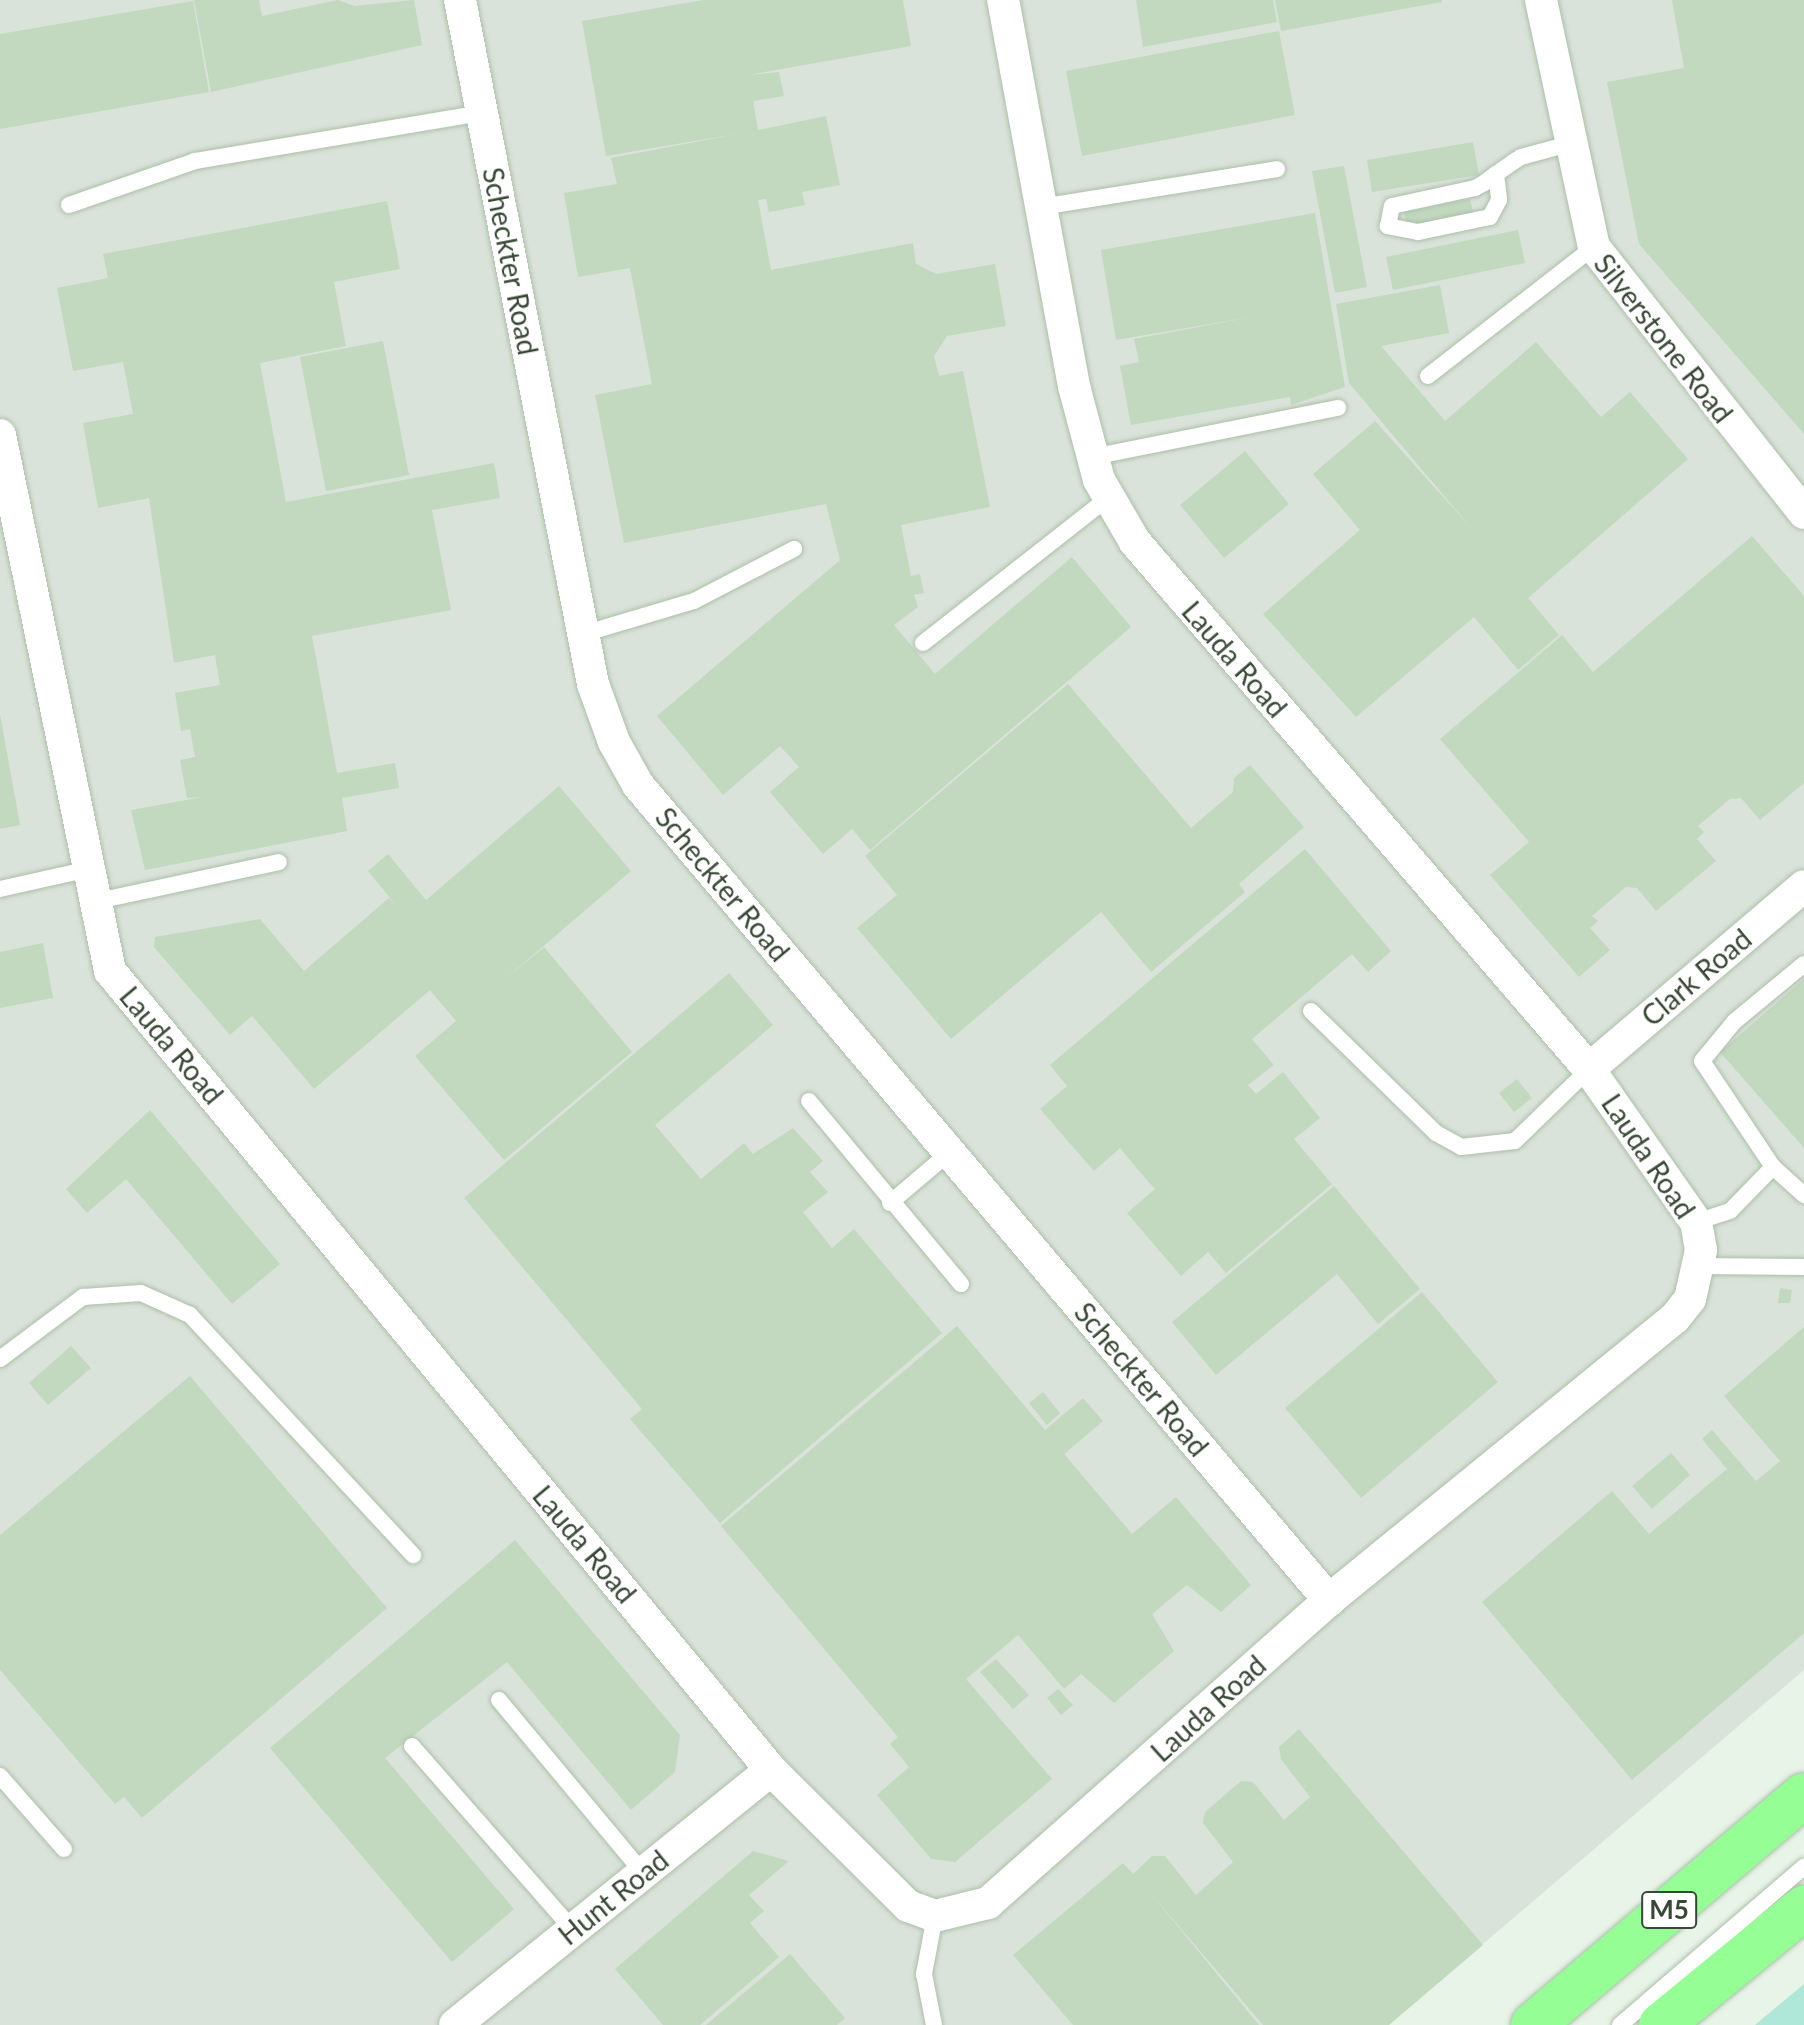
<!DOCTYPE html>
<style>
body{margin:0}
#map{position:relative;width:1804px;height:2025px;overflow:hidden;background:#e7f4e7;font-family:Lato,sans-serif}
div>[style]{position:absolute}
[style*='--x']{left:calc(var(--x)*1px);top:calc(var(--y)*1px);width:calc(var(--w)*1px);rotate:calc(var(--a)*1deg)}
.industrial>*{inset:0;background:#dae3d9}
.green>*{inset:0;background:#afe8d9}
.building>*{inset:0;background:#c2d8bf}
.roads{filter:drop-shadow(0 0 2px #abbfa9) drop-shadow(0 0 2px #abbfa9)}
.lane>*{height:16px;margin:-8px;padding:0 8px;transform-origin:8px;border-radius:8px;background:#fff}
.street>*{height:32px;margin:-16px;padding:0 16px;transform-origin:16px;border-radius:16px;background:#fff}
.primary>*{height:44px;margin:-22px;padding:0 22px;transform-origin:22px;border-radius:22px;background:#95ff95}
span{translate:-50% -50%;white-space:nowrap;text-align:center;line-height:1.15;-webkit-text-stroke:7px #fff;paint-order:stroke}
.shield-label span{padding:2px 6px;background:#fff;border:2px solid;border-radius:6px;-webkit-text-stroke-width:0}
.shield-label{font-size:26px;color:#384736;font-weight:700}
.street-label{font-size:28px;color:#384736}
</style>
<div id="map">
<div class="industrial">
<div style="clip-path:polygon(0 0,1804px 0,1804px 1670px,1388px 2025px,0 2025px)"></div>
</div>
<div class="green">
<div style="clip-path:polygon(1804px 1984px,1804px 2025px,1755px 2025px)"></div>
</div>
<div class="building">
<div style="clip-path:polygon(194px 0,259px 0,262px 16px,338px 0,355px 6px,414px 0,422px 45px,211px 92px)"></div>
<div style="clip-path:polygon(703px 0,903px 0,911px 46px,748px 75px,779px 72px,784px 96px,753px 101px,758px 130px,826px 116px,840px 185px,802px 192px,805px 205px,769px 212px,766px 199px,758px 200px,771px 270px,913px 243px,916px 264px,936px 274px,995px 264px,1006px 326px,947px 336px,934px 356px,939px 376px,963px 371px,990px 507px,901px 525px,911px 576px,920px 574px,924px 593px,914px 595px,918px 607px,894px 625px,935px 674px,1072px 557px,1131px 627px,870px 850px,852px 829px,823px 854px,770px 792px,799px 767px,780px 746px,723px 795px,657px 716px,840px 560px,826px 504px,624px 543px,595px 395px,652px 384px,630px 268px,578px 277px,564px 193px,617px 184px,611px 158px,742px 133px,606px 156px,582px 21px)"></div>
<div style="clip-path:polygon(1136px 0,1273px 0,1277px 22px,1143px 47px)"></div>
<div style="clip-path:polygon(1275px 0,1442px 0,1442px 2px,1281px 31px)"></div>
<div style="clip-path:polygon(1672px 0,1804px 0,1804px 434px,1639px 244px,1607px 82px,1684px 68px)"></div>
<div style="clip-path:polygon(193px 1px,209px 92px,0 129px,0 34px)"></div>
<div style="clip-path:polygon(1279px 31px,1295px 115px,1082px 156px,1066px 71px)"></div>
<div style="clip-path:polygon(1473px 142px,1479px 175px,1372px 192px,1367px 160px)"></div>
<div style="clip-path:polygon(1344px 166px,1367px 287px,1335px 293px,1312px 171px)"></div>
<div style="clip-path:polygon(1470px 199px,1473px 213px,1407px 226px,1404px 212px)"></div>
<div style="clip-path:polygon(387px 201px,400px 269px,334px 282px,346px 346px,260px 363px,286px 502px,494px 463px,500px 498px,432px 510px,451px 610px,312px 636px,337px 773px,395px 763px,399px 788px,342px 798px,347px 831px,145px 870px,131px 810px,203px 797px,187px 798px,180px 760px,195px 757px,190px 729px,181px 731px,175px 693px,220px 685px,215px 655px,174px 663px,149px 498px,98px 508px,83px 423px,133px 414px,123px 362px,73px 371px,57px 288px,108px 278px,103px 254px)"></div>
<div style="clip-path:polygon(1315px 213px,1345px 387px,1291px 405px,1290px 397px,1131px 425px,1120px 366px,1139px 362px,1134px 339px,1257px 316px,1116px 340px,1101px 250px)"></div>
<div style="clip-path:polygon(1518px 230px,1525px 263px,1393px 290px,1386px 257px)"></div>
<div style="clip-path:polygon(1440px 285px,1449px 333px,1381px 346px,1445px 421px,1536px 342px,1601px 417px,1630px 392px,1688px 459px,1528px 598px,1559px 635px,1518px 670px,1474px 617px,1356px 717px,1263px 614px,1360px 530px,1313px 474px,1375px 421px,1472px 529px,1349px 383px,1336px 304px)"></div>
<div style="clip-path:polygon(383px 341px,409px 475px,326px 491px,300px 357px)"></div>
<div style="clip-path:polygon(1245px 451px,1289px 504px,1224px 558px,1180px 505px)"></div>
<div style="clip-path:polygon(1752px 536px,1804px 596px,1804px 783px,1760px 820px,1741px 798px,1730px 799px,1698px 826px,1704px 832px,1697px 839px,1716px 861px,1656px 911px,1637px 888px,1626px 887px,1592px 916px,1598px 921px,1590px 928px,1610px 950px,1579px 977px,1490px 875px,1529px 842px,1440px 739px,1562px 635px,1593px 672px)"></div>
<div style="clip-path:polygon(1068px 684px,1191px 828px,1233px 792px,1234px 778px,1250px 765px,1304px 827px,1239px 884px,1245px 892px,1151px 972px,1101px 912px,951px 1039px,857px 928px,897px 895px,865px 856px)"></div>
<div style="clip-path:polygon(0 714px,20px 825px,0 829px)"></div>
<div style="clip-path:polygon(559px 786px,631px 871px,504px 980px,544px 947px,632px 1052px,504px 1160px,415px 1056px,456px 1021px,430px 990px,314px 1089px,252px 1016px,230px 1035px,154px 947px,155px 937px,260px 919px,304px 971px,389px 898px,396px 905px,368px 871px,388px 854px,426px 900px)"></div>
<div style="clip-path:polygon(1305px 849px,1391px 951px,1368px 972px,1352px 954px,1252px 1039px,1274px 1065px,1248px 1085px,1256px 1094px,1283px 1072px,1320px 1118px,1294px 1139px,1332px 1184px,1226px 1273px,1208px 1252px,1181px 1276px,1127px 1213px,1155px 1189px,1139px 1171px,1120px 1148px,1094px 1171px,1040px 1109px,1067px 1086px,1050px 1065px)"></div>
<div style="clip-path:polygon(43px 943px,53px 998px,0 1008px,0 952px)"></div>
<div style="clip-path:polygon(729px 973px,773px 1025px,655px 1125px,701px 1179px,744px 1143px,753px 1154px,793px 1128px,823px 1161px,810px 1172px,828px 1192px,803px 1212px,832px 1248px,854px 1229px,942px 1333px,720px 1523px,630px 1419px,642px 1409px,464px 1198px)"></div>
<div style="clip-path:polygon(1804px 979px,1804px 1148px,1720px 1052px)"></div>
<div style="clip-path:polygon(1517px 1079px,1532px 1098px,1514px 1112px,1499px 1093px)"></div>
<div style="clip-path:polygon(150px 1110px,280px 1264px,232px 1304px,126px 1179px,87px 1213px,66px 1189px)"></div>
<div style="clip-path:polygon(1334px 1186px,1420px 1289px,1378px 1324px,1337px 1274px,1216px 1375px,1172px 1322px)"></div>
<div style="clip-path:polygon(1780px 1288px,1792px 1290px,1790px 1303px,1778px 1303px)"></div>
<div style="clip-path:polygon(1422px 1292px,1498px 1382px,1361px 1498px,1285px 1408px)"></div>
<div style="clip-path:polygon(957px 1326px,1045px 1430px,1083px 1398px,1103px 1421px,1064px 1454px,1132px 1534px,1176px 1497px,1251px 1585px,1221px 1612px,1187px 1585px,1152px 1614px,1174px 1651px,1114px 1703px,1081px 1674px,1064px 1689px,1018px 1635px,966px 1679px,1052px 1779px,955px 1862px,931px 1859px,877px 1795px,909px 1767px,890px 1744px,898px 1737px,721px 1526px)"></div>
<div style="clip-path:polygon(1804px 1327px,1804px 1633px,1632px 1780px,1482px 1602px,1612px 1491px,1649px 1534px,1727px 1469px,1702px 1439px,1712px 1430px,1756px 1481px,1780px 1461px,1724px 1396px)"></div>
<div style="clip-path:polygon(71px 1346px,91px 1368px,48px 1405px,29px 1383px)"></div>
<div style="clip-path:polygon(190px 1376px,387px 1608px,142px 1818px,124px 1797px,115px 1804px,0 1670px,0 1535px)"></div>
<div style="clip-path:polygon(1043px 1392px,1060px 1413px,1047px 1425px,1029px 1403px)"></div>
<div style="clip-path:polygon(1671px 1453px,1690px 1475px,1652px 1509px,1632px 1486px)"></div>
<div style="clip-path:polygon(515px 1540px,680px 1735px,675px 1772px,631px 1810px,507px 1662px,385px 1758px,514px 1909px,452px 1962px,270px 1748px)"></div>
<div style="clip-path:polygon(996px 1659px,1029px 1695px,1013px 1709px,980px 1672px)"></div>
<div style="clip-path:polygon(1058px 1689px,1073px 1705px,1061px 1715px,1047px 1698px)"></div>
<div style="clip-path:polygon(1299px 1729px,1483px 1945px,1389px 2025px,1263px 2025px,1148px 1890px,1259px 2025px,1073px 2025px,1013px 1955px,1123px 1863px,1133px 1874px,1152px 1856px,1165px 1856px,1196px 1895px,1233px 1862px,1203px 1823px,1205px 1812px,1241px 1781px,1253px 1782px,1284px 1820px,1310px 1797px,1281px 1759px,1279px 1747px)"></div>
<div style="clip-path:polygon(753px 1851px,789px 1861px,749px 1895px,764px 1911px,750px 1923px,779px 1957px,700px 2025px,663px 2025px,615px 1969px)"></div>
<div style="clip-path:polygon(790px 1954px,845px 2018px,837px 2025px,706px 2025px)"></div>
</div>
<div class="roads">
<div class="lane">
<div style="--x:1496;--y:174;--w:26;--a:83"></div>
<div style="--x:1499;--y:200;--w:19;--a:118"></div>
<div style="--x:1490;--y:217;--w:74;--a:168.2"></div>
<div style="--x:1418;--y:232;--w:31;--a:-169"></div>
<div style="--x:1388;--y:226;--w:20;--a:-79"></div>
<div style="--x:1392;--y:206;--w:85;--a:-12.2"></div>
<div style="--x:1475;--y:188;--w:10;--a:-29"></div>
<div style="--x:1484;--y:183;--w:15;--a:-37"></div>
<div style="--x:1496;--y:174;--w:21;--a:-35"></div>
<div style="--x:1513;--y:162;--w:9;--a:-32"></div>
<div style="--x:1521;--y:157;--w:50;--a:-15.2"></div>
<div style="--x:69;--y:205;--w:133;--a:-19.2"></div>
<div style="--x:195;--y:161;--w:291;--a:-9.5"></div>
<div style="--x:1041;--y:207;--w:239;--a:-9.1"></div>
<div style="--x:1428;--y:376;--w:210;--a:-37.9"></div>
<div style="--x:1092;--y:457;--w:251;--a:-11.3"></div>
<div style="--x:583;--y:634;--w:116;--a:-16.6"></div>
<div style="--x:694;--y:601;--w:113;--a:-27.5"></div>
<div style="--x:923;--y:643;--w:236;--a:-38.1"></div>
<div style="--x:0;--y:889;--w:87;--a:-12.6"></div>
<div style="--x:93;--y:902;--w:190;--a:-12.1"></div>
<div style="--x:1804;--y:964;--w:91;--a:140.4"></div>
<div style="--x:1734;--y:1022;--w:50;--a:129.4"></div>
<div style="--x:1702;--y:1061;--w:128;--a:56.2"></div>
<div style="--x:1773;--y:1167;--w:42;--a:42.1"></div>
<div style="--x:1311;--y:1011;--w:175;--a:44.3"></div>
<div style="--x:1436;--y:1133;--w:29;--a:29"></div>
<div style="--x:1461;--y:1147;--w:54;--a:-6.3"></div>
<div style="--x:1515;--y:1141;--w:103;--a:-44.2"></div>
<div style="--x:809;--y:1101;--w:238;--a:50.3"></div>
<div style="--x:890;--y:1203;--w:79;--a:-40.4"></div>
<div style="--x:1696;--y:1222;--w:36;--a:-18"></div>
<div style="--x:1730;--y:1211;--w:62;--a:-45.7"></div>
<div style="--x:1699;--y:1266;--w:105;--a:0.5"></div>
<div style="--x:0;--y:1359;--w:104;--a:-36.8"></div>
<div style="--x:83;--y:1297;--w:58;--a:-3.9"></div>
<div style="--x:141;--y:1293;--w:54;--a:24.2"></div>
<div style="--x:190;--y:1315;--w:328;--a:47.1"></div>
<div style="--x:499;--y:1700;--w:225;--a:50.2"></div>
<div style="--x:412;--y:1746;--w:244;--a:48.8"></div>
<div style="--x:0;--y:1776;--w:97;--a:48.8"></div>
<div style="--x:934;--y:2025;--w:52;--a:-101.1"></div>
<div style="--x:924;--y:1974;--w:59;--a:-79.3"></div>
<div style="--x:1620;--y:2025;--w:243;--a:-40.7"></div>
</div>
<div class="street">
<div style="--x:460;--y:0;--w:697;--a:79"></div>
<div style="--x:593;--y:684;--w:62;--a:70.1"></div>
<div style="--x:614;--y:742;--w:49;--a:60.8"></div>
<div style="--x:638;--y:785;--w:1069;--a:49.71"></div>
<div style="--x:1541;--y:0;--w:253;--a:77.9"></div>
<div style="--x:1594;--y:247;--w:339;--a:51.7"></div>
<div style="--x:0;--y:435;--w:547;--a:78.4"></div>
<div style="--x:110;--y:971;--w:1037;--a:50.4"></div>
<div style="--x:771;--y:1770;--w:193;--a:44.8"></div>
<div style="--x:908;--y:1906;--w:29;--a:20"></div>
<div style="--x:935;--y:1916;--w:55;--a:-13.8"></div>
<div style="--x:988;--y:1903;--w:456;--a:-41.6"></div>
<div style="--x:1329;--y:1600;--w:446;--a:-39.2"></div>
<div style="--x:1675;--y:1318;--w:24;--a:-52"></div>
<div style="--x:1690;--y:1299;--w:50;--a:-77.3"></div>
<div style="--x:1701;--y:1250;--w:28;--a:-100"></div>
<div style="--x:1696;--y:1222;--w:187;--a:-125"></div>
<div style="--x:1589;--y:1069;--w:696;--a:-130.74"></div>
<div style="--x:1135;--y:542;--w:72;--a:-120.1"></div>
<div style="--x:1099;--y:480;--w:97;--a:-104.9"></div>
<div style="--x:1074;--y:386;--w:392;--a:-100.4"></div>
<div style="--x:1589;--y:1069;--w:282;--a:-40.4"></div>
<div style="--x:455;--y:2025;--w:406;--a:-38.9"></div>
</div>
<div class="primary">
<div style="--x:1533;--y:2025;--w:355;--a:-40.3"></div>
<div style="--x:1661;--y:2025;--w:185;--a:-39.3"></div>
</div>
</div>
<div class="shield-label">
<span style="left:1669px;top:1910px">M5</span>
</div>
<div class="street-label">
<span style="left:511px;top:261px;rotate:79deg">Scheckter Road</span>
<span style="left:1664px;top:338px;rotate:52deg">Silverstone Road</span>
<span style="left:1235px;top:659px;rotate:49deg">Lauda Road</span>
<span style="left:723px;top:884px;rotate:50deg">Scheckter Road</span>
<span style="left:1696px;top:977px;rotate:-40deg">Clark Road</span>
<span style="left:172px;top:1045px;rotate:50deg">Lauda Road</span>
<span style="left:1649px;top:1156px;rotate:56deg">Lauda Road</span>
<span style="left:1142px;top:1379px;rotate:50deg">Scheckter Road</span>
<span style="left:585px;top:1544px;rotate:50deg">Lauda Road</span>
<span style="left:1208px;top:1708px;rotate:-42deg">Lauda Road</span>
<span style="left:613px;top:1897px;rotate:-39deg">Hunt Road</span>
</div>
</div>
